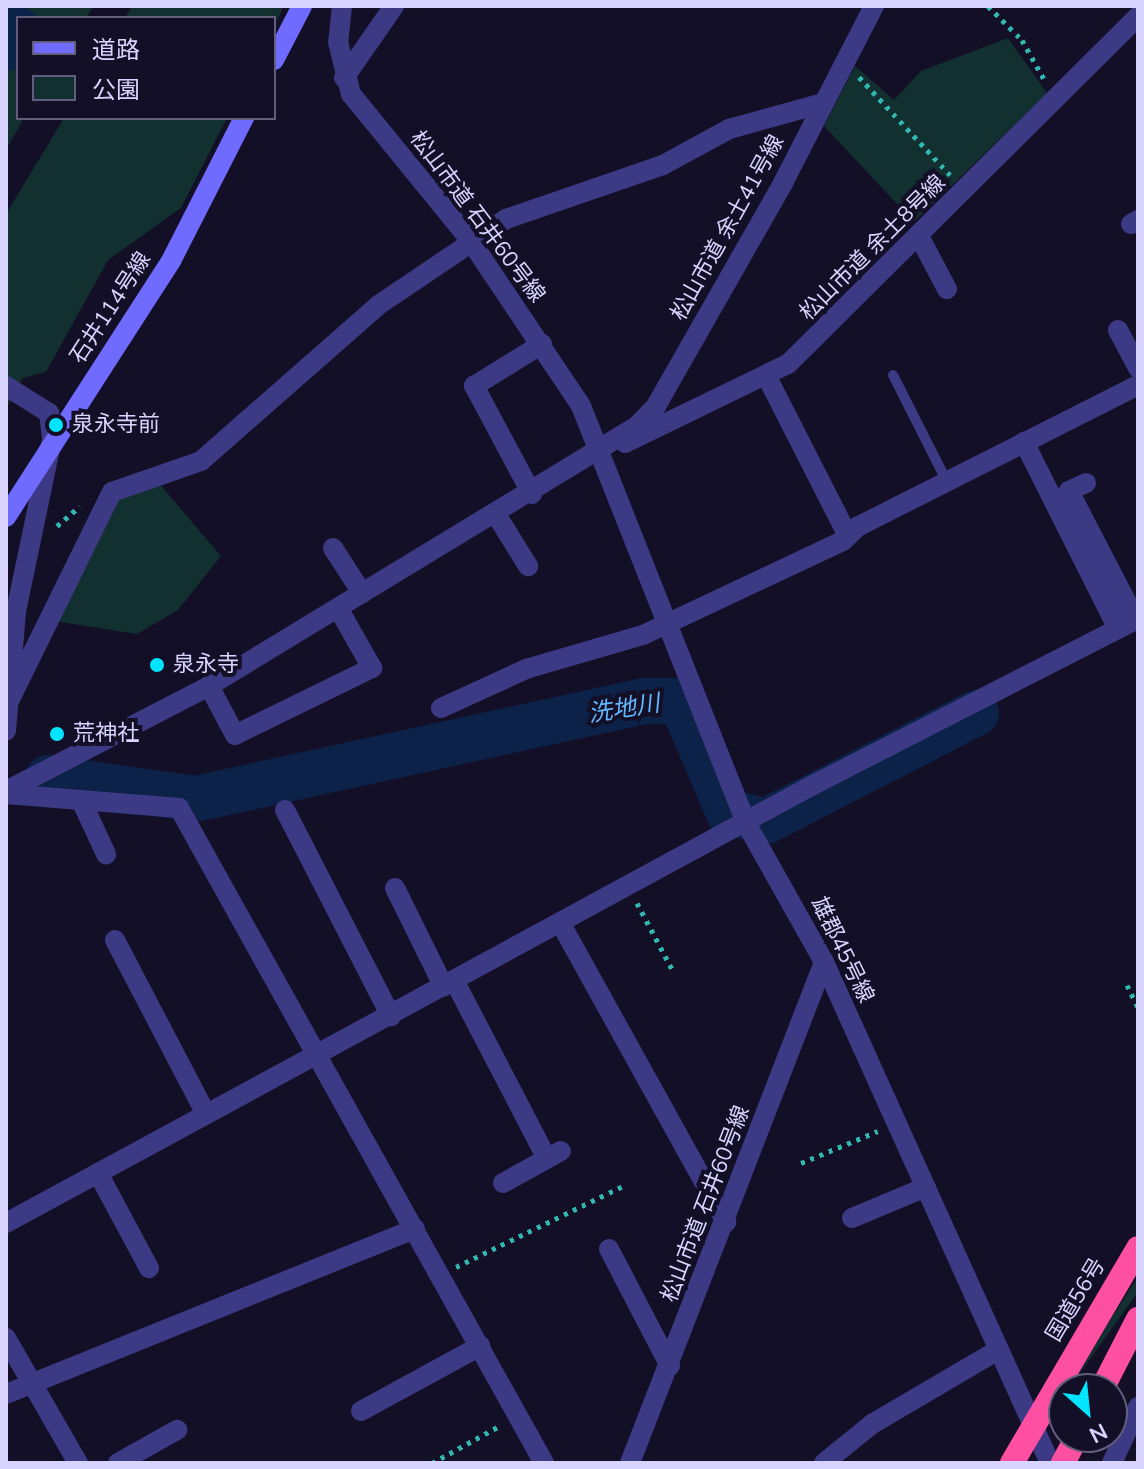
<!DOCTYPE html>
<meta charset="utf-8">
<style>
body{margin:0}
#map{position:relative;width:1144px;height:1469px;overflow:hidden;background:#130f26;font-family:"Nunito Sans","Noto Sans JP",sans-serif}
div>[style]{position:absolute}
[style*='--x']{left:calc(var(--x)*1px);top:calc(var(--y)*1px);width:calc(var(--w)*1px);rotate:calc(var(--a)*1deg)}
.green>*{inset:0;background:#12302f}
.river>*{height:46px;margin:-23px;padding:0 23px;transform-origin:23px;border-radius:23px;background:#0c2248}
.path>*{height:5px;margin-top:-2.5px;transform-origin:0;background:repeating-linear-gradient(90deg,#2fb8b0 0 4px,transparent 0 10px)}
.lane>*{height:10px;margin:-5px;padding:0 5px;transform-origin:5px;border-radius:5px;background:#3d3a85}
.street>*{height:20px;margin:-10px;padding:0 10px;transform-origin:10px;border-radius:10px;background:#3d3a85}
.secondary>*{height:20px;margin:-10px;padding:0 10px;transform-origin:10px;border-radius:10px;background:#6f6bff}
.highway>*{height:24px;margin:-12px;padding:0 12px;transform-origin:12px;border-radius:12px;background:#ff4fa3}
.dots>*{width:22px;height:22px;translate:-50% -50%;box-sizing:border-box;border:4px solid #130f26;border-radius:50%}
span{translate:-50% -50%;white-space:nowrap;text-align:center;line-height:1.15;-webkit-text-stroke:8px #130f26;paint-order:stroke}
.street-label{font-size:22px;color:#d9d4ff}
.poi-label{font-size:22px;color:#d9d4ff}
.left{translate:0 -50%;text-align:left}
.water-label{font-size:24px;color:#62b6ff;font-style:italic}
.frame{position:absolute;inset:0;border:8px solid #d9d4ff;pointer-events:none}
.legend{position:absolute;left:16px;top:16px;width:260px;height:104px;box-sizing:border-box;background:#130f26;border:2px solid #625e7d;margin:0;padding:10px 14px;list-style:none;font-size:24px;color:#d9d4ff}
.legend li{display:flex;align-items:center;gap:16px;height:40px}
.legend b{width:40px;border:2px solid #625e7d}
.north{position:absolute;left:1048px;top:1373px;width:80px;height:80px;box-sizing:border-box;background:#130f26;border:2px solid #625e7d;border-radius:50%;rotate:153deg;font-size:22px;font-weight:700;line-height:32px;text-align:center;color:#d9d4ff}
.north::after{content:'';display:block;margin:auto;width:28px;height:36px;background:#00e5ff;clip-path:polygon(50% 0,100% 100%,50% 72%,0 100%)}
</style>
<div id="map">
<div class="green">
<div style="clip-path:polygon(6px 6px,94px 6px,86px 18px,18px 18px,18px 118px,24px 118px,6px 150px)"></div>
<div style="clip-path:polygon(132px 6px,284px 6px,274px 26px,274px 18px,125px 18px)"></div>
<div style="clip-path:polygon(1008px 38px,1047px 93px,914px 222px,824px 126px,855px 66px,894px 100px,921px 71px)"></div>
<div style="clip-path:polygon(64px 118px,227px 118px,181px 208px,108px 260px,46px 372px,23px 378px,6px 408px,6px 214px)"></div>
<div style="clip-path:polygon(158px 482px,221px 556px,178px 610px,137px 634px,54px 621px,113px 499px)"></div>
<div style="clip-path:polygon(1138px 1277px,1138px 1292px,1073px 1383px,1112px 1317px)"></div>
</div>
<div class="river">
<div style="--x:6;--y:48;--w:22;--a:-56"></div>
<div style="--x:48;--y:778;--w:148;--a:8.1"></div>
<div style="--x:195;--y:799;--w:460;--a:-12.3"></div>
<div style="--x:644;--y:701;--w:37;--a:0"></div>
<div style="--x:681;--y:701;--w:122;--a:66.8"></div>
<div style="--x:729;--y:813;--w:38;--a:12"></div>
<div style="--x:766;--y:821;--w:236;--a:-27.2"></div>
</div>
<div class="path">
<div style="--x:988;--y:6;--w:48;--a:45"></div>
<div style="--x:1022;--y:40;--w:45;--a:60.6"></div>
<div style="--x:859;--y:77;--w:134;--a:47.1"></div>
<div style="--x:57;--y:526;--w:30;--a:-41"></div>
<div style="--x:637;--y:903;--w:75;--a:62.1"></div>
<div style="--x:1127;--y:985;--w:25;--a:64"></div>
<div style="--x:801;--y:1163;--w:83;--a:-22.6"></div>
<div style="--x:456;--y:1267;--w:188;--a:-25.9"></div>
<div style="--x:432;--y:1463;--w:79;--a:-28.8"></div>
</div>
<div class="lane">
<div style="--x:893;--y:375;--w:120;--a:63.2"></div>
</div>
<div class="street">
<div style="--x:342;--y:6;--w:36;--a:96"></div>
<div style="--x:338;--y:42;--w:54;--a:76"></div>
<div style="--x:351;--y:94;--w:188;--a:50.8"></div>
<div style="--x:470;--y:240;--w:200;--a:56.2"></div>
<div style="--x:581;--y:406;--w:448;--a:68.4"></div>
<div style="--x:746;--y:823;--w:159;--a:60.7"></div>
<div style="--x:824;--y:962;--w:550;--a:65.72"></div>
<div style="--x:344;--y:78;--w:88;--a:-55.2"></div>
<div style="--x:1131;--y:224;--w:8;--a:-30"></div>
<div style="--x:919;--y:236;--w:60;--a:62.2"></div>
<div style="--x:1118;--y:330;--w:43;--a:62.2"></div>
<div style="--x:768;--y:379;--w:176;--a:63"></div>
<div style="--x:6;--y:386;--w:51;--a:32.1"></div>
<div style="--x:49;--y:413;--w:26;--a:83"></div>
<div style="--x:52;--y:439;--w:177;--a:101.8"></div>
<div style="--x:16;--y:612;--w:119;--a:94.8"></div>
<div style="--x:1024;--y:442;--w:209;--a:63.3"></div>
<div style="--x:625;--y:443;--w:181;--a:-25.9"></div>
<div style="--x:788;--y:364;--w:494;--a:-44.8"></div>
<div style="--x:1086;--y:483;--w:19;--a:155"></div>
<div style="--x:1069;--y:491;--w:145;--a:62.6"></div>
<div style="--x:532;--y:494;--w:123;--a:-118.2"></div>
<div style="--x:474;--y:386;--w:80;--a:-31.7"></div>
<div style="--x:497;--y:516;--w:59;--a:58.2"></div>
<div style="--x:333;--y:548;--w:54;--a:57.2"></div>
<div style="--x:209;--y:686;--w:55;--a:62"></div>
<div style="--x:235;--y:735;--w:153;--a:-26.1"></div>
<div style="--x:372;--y:668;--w:69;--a:-119.5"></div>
<div style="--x:10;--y:699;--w:231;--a:-63.8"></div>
<div style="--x:112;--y:492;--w:94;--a:-19.2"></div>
<div style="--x:201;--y:461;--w:238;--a:-41.3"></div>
<div style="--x:380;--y:304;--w:152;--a:-34"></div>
<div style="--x:506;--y:219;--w:166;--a:-19"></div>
<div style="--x:663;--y:165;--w:75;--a:-28.6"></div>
<div style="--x:729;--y:129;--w:98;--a:-15.5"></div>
<div style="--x:441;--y:708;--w:94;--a:-24.6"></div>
<div style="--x:526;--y:669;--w:122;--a:-16.2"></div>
<div style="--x:643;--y:635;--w:221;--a:-25.2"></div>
<div style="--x:843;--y:541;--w:20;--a:-45"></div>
<div style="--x:857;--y:527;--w:315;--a:-26.8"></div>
<div style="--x:6;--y:791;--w:229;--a:-27.3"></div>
<div style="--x:209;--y:686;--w:501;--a:-31.28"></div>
<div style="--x:637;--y:426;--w:28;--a:-46"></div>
<div style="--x:656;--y:406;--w:257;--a:-60.3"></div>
<div style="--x:783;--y:183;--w:199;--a:-62.8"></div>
<div style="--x:6;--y:794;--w:174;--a:4.6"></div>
<div style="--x:179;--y:808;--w:750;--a:60.87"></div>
<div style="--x:81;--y:800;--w:60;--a:65.2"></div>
<div style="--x:285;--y:810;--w:232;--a:62.8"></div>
<div style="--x:395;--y:888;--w:110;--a:63.7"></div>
<div style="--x:561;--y:924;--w:341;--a:61"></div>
<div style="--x:115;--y:940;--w:196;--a:62.4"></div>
<div style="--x:455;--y:982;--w:199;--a:62.5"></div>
<div style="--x:98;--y:1173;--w:108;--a:61.8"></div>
<div style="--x:503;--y:1183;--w:66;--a:-28.9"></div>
<div style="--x:852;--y:1218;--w:80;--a:-22.7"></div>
<div style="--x:6;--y:1223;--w:916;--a:-28.5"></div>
<div style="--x:811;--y:786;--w:367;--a:-27.1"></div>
<div style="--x:609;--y:1249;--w:132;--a:62.5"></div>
<div style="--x:6;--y:1338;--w:144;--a:60.1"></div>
<div style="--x:6;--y:1394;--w:441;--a:-22"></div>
<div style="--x:361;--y:1411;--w:136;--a:-28.6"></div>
<div style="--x:118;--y:1463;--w:68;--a:-29.2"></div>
<div style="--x:630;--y:1463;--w:537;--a:-68.83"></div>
<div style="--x:824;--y:1463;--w:62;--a:-39.1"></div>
<div style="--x:872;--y:1424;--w:146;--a:-30.4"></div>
<div style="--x:1112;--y:1463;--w:62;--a:-65.1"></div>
</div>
<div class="secondary">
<div style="--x:274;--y:60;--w:61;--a:-62.6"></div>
<div style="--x:6;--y:517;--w:305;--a:-57.2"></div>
<div style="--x:171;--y:261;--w:161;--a:-63"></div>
</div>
<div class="highway">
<div style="--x:1102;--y:1389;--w:79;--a:-62.8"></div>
<div style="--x:1012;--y:1463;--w:249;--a:-59.6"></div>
<div style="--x:1063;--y:1463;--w:30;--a:-62"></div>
</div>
<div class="dots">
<div style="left:56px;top:425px;background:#00e5ff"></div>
<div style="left:157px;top:665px;background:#00e5ff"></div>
<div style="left:57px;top:734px;background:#00e5ff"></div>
</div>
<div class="street-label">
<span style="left:477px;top:217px;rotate:53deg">松山市道 石井60号線</span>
<span style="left:728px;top:228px;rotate:-61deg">松山市道 余土41号線</span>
<span style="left:873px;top:248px;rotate:-45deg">松山市道 余土8号線</span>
<span style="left:111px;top:308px;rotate:-57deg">石井114号線</span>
<span style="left:842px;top:950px;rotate:64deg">雄郡45号線</span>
<span style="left:706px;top:1204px;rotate:-69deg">松山市道 石井60号線</span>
<span style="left:1076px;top:1300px;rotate:-59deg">国道56号</span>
</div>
<div class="poi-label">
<span class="left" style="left:72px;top:425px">泉永寺前</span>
<span class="left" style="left:173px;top:665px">泉永寺</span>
<span class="left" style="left:73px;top:734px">荒神社</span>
</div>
<div class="water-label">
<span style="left:624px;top:709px;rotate:-9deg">洗地川</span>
</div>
<div class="frame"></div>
<ul class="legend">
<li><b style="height:10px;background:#6f6bff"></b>道路</li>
<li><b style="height:22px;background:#12302f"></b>公園</li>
</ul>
<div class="north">N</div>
</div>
